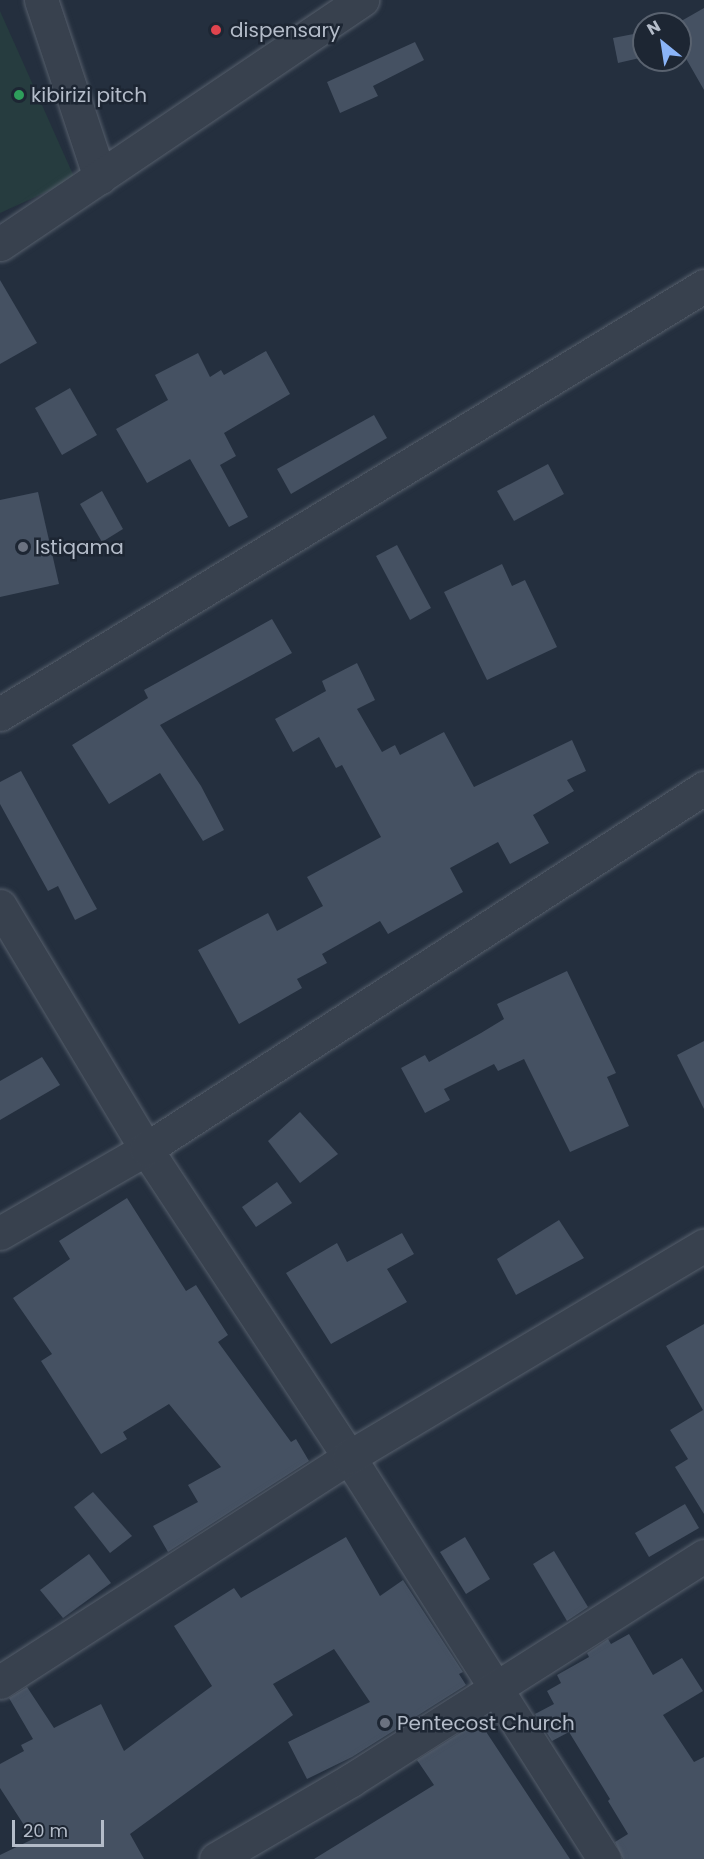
<!DOCTYPE html>
<style>
body{margin:0}
#map{position:relative;width:704px;height:1859px;overflow:hidden;background:#242f3e;font-family:Poppins,sans-serif}
div>[style]{position:absolute}
[style*='--x']{left:calc(var(--x)*1px);top:calc(var(--y)*1px);width:calc(var(--w)*1px);rotate:calc(var(--a)*1deg)}
.green>*{inset:0;background:#263c3f}
.building>*{inset:0;background:#455162}
.roads{filter:drop-shadow(0 0 2px #565f6c) drop-shadow(0 0 2px #565f6c)}
.minor>*{height:33px;margin:-16.5px;padding:0 16.5px;transform-origin:16.5px;border-radius:16.5px;background:#38414e}
.dots>*{width:16px;height:16px;translate:-50% -50%;box-sizing:border-box;border:3px solid #1d2633;border-radius:50%}
span{translate:-50% -50%;white-space:nowrap;text-align:center;line-height:1.15;-webkit-text-stroke:5px #1d2633;paint-order:stroke}
.poi-label{font-size:20px;color:#b4bcc9}
.left{translate:0 -50%;text-align:left}
.north{position:absolute;left:632px;top:12px;width:60px;height:60px;box-sizing:border-box;background:#1d2633;border:2px solid #59626f;border-radius:50%;rotate:330deg;font-size:16px;font-weight:700;line-height:24px;text-align:center;color:#b4bcc9}
.north::after{content:'';display:block;margin:auto;width:21px;height:27px;background:#8ab4f8;clip-path:polygon(50% 0,100% 100%,50% 72%,0 100%)}
.scale{position:absolute;left:12px;top:1820px;width:92px;height:27px;box-sizing:border-box;border:3px solid #b4bcc9;border-top:0;padding-left:8px;font-size:18px;line-height:21px;white-space:nowrap;color:#b4bcc9;-webkit-text-stroke:4px #1d2633;paint-order:stroke}
</style>
<div id="map">
<div class="green">
<div style="clip-path:polygon(0 11px,75px 179px,0 213px)"></div>
</div>
<div class="building">
<div style="clip-path:polygon(704px 8px,704px 90px,680px 48px,680px 24px,676px 24px)"></div>
<div style="clip-path:polygon(644px 32px,644px 57px,618px 63px,613px 38px)"></div>
<div style="clip-path:polygon(415px 42px,424px 60px,373px 86px,378px 96px,340px 113px,327px 82px)"></div>
<div style="clip-path:polygon(0 280px,37px 343px,0 364px)"></div>
<div style="clip-path:polygon(266px 351px,290px 394px,224px 433px,236px 456px,220px 465px,248px 517px,229px 527px,190px 459px,147px 483px,116px 429px,168px 400px,155px 375px,198px 353px,210px 377px,221px 370px,224px 375px)"></div>
<div style="clip-path:polygon(70px 388px,97px 435px,62px 455px,35px 408px)"></div>
<div style="clip-path:polygon(374px 415px,387px 438px,291px 494px,277px 469px)"></div>
<div style="clip-path:polygon(548px 464px,564px 494px,514px 521px,497px 491px)"></div>
<div style="clip-path:polygon(102px 491px,123px 529px,102px 542px,80px 504px)"></div>
<div style="clip-path:polygon(38px 492px,59px 584px,0 597px,0 500px)"></div>
<div style="clip-path:polygon(397px 545px,431px 608px,410px 620px,376px 556px)"></div>
<div style="clip-path:polygon(502px 564px,512px 586px,525px 580px,557px 647px,487px 680px,444px 592px)"></div>
<div style="clip-path:polygon(272px 619px,292px 653px,160px 725px,201px 786px,224px 830px,203px 841px,160px 773px,109px 804px,72px 745px,148px 698px,144px 690px)"></div>
<div style="clip-path:polygon(357px 663px,375px 700px,357px 709px,382px 752px,395px 745px,400px 755px,444px 732px,474px 787px,572px 740px,586px 771px,567px 780px,574px 791px,533px 815px,549px 843px,510px 864px,498px 842px,450px 868px,463px 892px,388px 934px,380px 921px,322px 954px,327px 963px,297px 979px,302px 988px,239px 1024px,198px 950px,268px 913px,277px 931px,323px 906px,307px 877px,381px 837px,342px 765px,336px 768px,319px 737px,293px 752px,275px 719px,326px 691px,322px 681px)"></div>
<div style="clip-path:polygon(21px 771px,97px 909px,75px 920px,58px 886px,48px 891px,0 804px,0 782px)"></div>
<div style="clip-path:polygon(567px 971px,616px 1073px,607px 1077px,629px 1126px,570px 1152px,524px 1059px,498px 1071px,494px 1064px,444px 1089px,450px 1100px,425px 1113px,401px 1068px,425px 1055px,429px 1062px,481px 1033px,504px 1019px,497px 1004px)"></div>
<div style="clip-path:polygon(704px 1041px,704px 1109px,677px 1055px)"></div>
<div style="clip-path:polygon(42px 1057px,60px 1085px,0 1120px,0 1081px)"></div>
<div style="clip-path:polygon(300px 1112px,338px 1154px,300px 1183px,268px 1141px)"></div>
<div style="clip-path:polygon(277px 1182px,292px 1203px,256px 1227px,242px 1207px)"></div>
<div style="clip-path:polygon(127px 1198px,186px 1291px,196px 1285px,228px 1335px,218px 1342px,291px 1442px,296px 1439px,309px 1461px,168px 1552px,153px 1526px,198px 1502px,188px 1485px,221px 1467px,169px 1404px,123px 1432px,127px 1439px,101px 1454px,41px 1361px,52px 1354px,13px 1298px,70px 1259px,59px 1241px)"></div>
<div style="clip-path:polygon(559px 1220px,584px 1258px,516px 1295px,497px 1259px)"></div>
<div style="clip-path:polygon(402px 1233px,414px 1254px,387px 1269px,407px 1302px,331px 1344px,286px 1273px,337px 1243px,347px 1262px)"></div>
<div style="clip-path:polygon(704px 1324px,704px 1514px,675px 1467px,688px 1459px,670px 1430px,703px 1410px,666px 1346px)"></div>
<div style="clip-path:polygon(93px 1492px,132px 1536px,110px 1553px,74px 1507px)"></div>
<div style="clip-path:polygon(685px 1504px,699px 1528px,649px 1557px,635px 1533px)"></div>
<div style="clip-path:polygon(346px 1537px,380px 1596px,403px 1580px,463px 1672px,459px 1674px,466px 1685px,352px 1757px,307px 1779px,288px 1742px,370px 1702px,334px 1649px,273px 1684px,293px 1715px,130px 1834px,144px 1859px,0 1859px,0 1855px,33px 1839px,0 1788px,0 1764px,24px 1751px,21px 1745px,33px 1739px,9px 1698px,27px 1687px,54px 1728px,101px 1704px,124px 1751px,212px 1686px,174px 1626px,234px 1588px,241px 1598px)"></div>
<div style="clip-path:polygon(465px 1537px,490px 1579px,466px 1594px,440px 1552px)"></div>
<div style="clip-path:polygon(554px 1551px,588px 1607px,567px 1621px,533px 1564px)"></div>
<div style="clip-path:polygon(89px 1554px,111px 1583px,63px 1618px,40px 1590px)"></div>
<div style="clip-path:polygon(629px 1634px,653px 1675px,682px 1658px,703px 1691px,663px 1715px,694px 1762px,704px 1757px,704px 1859px,623px 1859px,615px 1842px,628px 1834px,608px 1801px,610px 1799px,569px 1732px,552px 1741px,535px 1714px,554px 1704px,547px 1691px,561px 1683px,557px 1675px,589px 1657px,587px 1653px,608px 1639px,611px 1644px)"></div>
<div style="clip-path:polygon(479px 1721px,570px 1859px,314px 1859px,434px 1785px,417px 1760px)"></div>
</div>
<div class="roads">
<div class="minor">
<div style="--x:41;--y:0;--w:187;--a:71.6"></div>
<div style="--x:0;--y:244;--w:437;--a:-34"></div>
<div style="--x:0;--y:714;--w:824;--a:-31.3"></div>
<div style="--x:0;--y:906;--w:283;--a:59"></div>
<div style="--x:146;--y:1149;--w:369;--a:56.6"></div>
<div style="--x:349;--y:1457;--w:476;--a:57.6"></div>
<div style="--x:0;--y:1233;--w:168;--a:-29.9"></div>
<div style="--x:146;--y:1149;--w:665;--a:-32.9"></div>
<div style="--x:0;--y:1682;--w:415;--a:-32.8"></div>
<div style="--x:349;--y:1457;--w:413;--a:-30.8"></div>
<div style="--x:216;--y:1859;--w:156;--a:-30.3"></div>
<div style="--x:351;--y:1780;--w:418;--a:-32.4"></div>
</div>
</div>
<div class="dots">
<div style="left:216px;top:30px;background:#e0444e"></div>
<div style="left:19px;top:95px;background:#2e9e5b"></div>
<div style="left:23px;top:547px;background:#6b7280"></div>
<div style="left:385px;top:1723px;background:#6b7280"></div>
</div>
<div class="poi-label">
<span class="left" style="left:230px;top:30px">dispensary</span>
<span class="left" style="left:31px;top:95px">kibirizi pitch</span>
<span class="left" style="left:35px;top:547px">Istiqama</span>
<span class="left" style="left:397px;top:1723px">Pentecost Church</span>
</div>
<div class="north">N</div>
<div class="scale">20 m</div>
</div>
